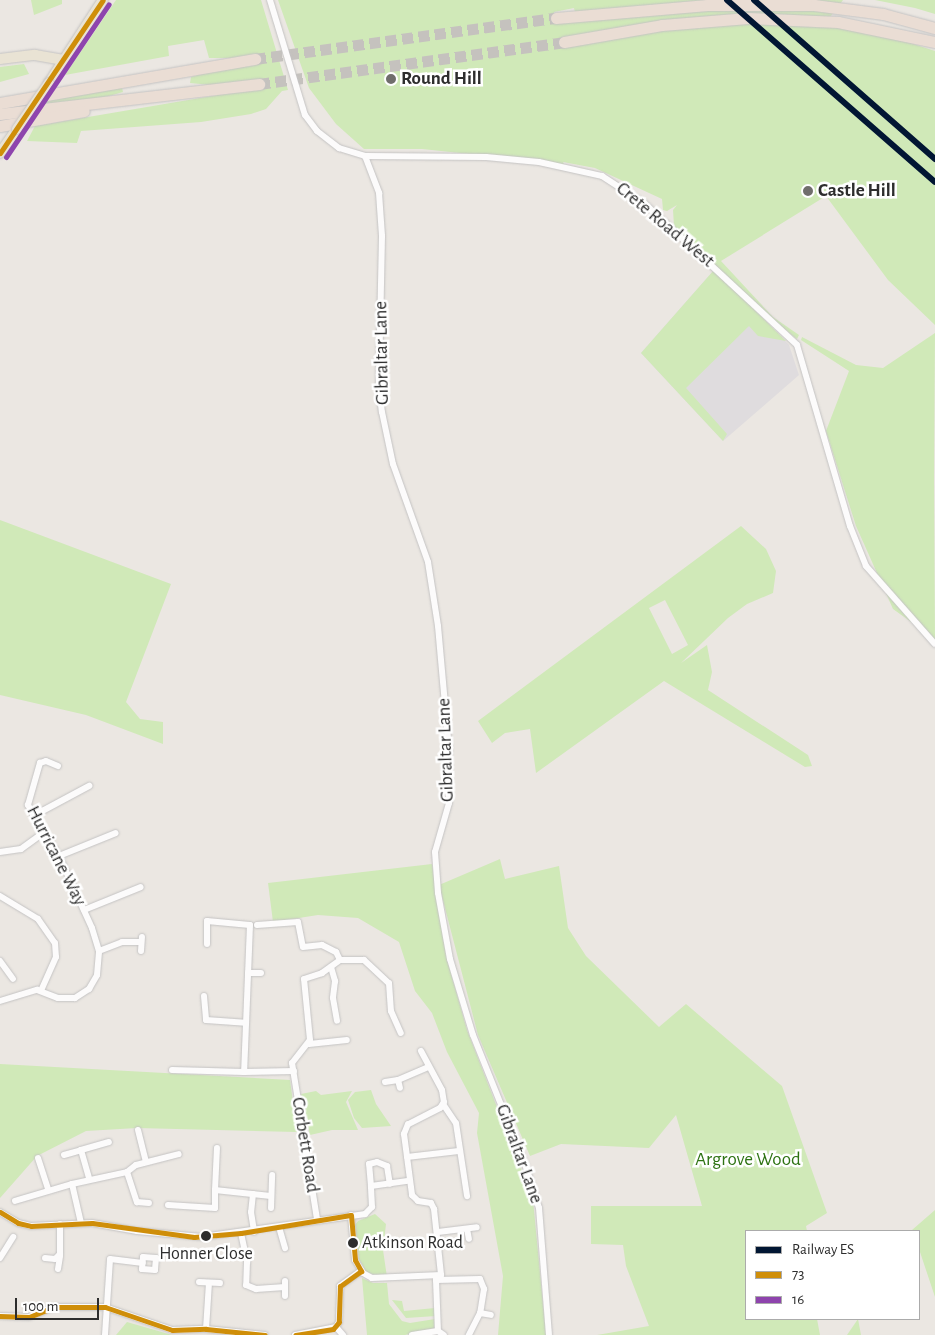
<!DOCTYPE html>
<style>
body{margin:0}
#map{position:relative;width:935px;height:1335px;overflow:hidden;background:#ebe7e2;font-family:"Alegreya Sans",sans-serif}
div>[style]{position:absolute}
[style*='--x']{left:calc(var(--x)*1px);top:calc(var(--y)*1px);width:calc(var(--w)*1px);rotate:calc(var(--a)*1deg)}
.industrial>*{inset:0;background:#dfdcde}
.green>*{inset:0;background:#d0e9b8}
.highway-tunnel>*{height:11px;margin-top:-5.5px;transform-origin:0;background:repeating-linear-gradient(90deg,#c5c2be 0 11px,transparent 0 16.5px)}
.roads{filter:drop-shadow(0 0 1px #c4c3c3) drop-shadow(0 0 1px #c4c3c3)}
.street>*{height:6px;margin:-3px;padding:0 3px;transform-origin:3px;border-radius:3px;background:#fcfbfb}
.primary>*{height:10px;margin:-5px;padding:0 5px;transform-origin:5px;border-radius:5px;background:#e9e3d4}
.highway>*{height:11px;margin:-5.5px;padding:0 5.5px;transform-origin:5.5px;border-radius:5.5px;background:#eaddd4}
.bridges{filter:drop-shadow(0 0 1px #c6c4c3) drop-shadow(0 0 1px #c6c4c3)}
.primary-bridge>*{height:10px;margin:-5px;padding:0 5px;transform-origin:5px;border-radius:5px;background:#e9e3d4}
.bus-1>*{height:5px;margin:-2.5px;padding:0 2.5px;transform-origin:2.5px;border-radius:2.5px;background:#cf8e09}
.bus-2>*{height:5px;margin:-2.5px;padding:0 2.5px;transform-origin:2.5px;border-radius:2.5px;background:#8e44ad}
.rail-1>*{height:6px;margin:-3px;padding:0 3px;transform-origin:3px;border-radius:3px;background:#011633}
.dots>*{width:14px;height:14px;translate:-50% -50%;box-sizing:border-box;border:2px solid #fff;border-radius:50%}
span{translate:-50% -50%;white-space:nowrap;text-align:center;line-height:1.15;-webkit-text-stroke:5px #fff;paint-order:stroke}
.bus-label{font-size:18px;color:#2d2d2d}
.left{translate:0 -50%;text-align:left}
.poi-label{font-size:19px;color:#2d2d2d;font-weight:700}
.street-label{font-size:19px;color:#2d2d2d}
.park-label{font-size:19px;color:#2e7313}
.legend{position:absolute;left:745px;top:1230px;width:175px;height:90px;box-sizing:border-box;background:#fff;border:1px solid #ababab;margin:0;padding:6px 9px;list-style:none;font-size:15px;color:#2d2d2d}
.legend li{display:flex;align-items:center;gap:10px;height:25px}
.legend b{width:25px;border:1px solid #ababab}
.scale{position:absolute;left:15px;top:1298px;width:84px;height:22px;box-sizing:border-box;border:2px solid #2d2d2d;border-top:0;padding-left:6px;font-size:15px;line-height:18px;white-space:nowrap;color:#2d2d2d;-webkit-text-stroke:4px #fff;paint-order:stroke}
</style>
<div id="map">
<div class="industrial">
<div style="clip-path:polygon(714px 270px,789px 345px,799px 375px,723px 441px,641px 353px)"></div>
</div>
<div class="green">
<div style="clip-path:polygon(31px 0,62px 0,62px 4px,34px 15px)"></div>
<div style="clip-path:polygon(116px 0,261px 0,288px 90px,282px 91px,266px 109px,251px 114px,201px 122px,81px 131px,77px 143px,27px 141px,35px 126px,253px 89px,190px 83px,191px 77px,224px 67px,230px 58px,209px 58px,204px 40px,168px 46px,169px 56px,65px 75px)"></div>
<div style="clip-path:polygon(evenodd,278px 0,843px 0,824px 25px,889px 36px,935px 51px,935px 325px,888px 280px,826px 196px,721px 261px,773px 317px,799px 335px,797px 339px,774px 321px,674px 226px,673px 210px,677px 205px,667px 211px,663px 210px,662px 199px,595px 168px,563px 162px,564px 164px,422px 149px,364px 149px,336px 124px,309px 88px,278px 0,574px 8px,577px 21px,555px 22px,554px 12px,574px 8px)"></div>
<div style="clip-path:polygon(875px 0,935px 0,935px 14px,915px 8px)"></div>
<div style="clip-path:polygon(24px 64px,29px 74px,0 82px,0 67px)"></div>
<div style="clip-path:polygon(122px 88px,123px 92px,102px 98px,0 111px,0 107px)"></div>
<div style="clip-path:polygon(714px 270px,786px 341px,758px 336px,749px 326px,686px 388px,727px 434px,723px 441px,641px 353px)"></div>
<div style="clip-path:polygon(935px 333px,934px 479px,935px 639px,893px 609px,856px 526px,826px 431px,849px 371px,801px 340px,802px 337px,856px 365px,883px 368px)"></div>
<div style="clip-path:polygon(0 520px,171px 584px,126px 702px,140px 719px,163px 722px,163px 744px,86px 715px,0 695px)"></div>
<div style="clip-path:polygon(evenodd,741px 526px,766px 549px,776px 571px,773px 593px,747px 604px,728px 618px,681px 663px,707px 645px,712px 672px,708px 690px,808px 755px,812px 766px,805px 767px,664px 681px,536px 773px,530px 729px,505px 733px,492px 743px,478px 721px,741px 526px,665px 600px,688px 645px,672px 654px,649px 608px,665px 600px)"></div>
<div style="clip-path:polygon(500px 859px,505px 879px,559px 866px,568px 928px,586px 956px,659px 1027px,686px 1004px,782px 1086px,827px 1213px,806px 1226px,807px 1231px,746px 1231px,746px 1319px,817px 1319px,820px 1335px,597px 1335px,649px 1326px,626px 1266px,623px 1245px,591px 1244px,591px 1206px,702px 1206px,676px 1115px,649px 1148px,561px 1144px,530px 1156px,478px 1035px,439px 885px)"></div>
<div style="clip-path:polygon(432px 864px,446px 956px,467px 1030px,533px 1200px,546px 1335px,498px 1335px,503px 1276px,477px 1133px,479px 1113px,447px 1052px,432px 1013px,415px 991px,399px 942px,358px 918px,318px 915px,273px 922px,268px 883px)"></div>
<div style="clip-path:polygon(0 1064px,290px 1080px,297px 1132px,137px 1128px,86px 1131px,37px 1156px,0 1198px)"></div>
<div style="clip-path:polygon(371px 1090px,376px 1104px,391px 1126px,362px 1128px,354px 1118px,348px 1100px,355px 1092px)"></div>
<div style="clip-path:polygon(316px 1091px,321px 1095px,352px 1091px,346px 1102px,358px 1130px,332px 1130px,310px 1135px,301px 1094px)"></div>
<div style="clip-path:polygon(935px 1210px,935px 1297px,919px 1249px,919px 1231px,912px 1230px)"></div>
<div style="clip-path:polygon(375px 1214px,386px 1224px,383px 1250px,387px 1277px,367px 1273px,359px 1259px,355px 1225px,358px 1221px)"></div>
<div style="clip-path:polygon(362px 1278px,373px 1283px,387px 1283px,389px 1304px,402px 1321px,410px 1323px,435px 1319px,434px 1328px,405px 1335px,367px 1335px)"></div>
<div style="clip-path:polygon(392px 1300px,402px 1301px,404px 1311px,435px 1308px,436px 1316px,406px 1318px)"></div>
<div style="clip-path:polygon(858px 1319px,861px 1335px,847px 1335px)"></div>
<div style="clip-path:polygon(127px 1322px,172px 1335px,116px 1335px)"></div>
</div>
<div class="highway-tunnel">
<div style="--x:255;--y:59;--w:304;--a:-7.8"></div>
<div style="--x:259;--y:84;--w:308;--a:-7.8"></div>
</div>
<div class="roads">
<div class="street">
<div style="--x:270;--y:0;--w:120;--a:73.1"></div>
<div style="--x:305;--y:115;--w:20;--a:53"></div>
<div style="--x:317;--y:131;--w:28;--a:38"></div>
<div style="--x:339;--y:148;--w:27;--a:17"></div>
<div style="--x:365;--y:156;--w:121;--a:0.5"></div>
<div style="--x:486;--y:157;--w:53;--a:5.4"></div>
<div style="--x:539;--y:162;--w:65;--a:12.5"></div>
<div style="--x:602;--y:176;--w:51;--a:33.1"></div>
<div style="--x:645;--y:204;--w:207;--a:42.8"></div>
<div style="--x:797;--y:345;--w:189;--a:73.7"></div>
<div style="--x:850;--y:526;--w:43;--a:68.2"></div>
<div style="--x:866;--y:566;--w:104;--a:48.5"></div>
<div style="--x:365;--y:156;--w:40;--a:69"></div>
<div style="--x:379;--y:193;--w:43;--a:86"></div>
<div style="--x:382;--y:236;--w:149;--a:91.2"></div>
<div style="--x:379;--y:385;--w:27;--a:84"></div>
<div style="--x:382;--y:412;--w:53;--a:78.1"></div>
<div style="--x:393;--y:464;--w:104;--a:70.3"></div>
<div style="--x:428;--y:562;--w:65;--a:81.1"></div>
<div style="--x:438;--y:626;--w:123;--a:84.9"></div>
<div style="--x:449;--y:749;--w:54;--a:90"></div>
<div style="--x:449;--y:803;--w:51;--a:105.9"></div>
<div style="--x:435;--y:852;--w:41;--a:85.8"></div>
<div style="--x:438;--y:893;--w:67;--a:79.7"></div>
<div style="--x:450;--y:959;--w:79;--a:73.2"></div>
<div style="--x:473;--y:1035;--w:142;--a:68.1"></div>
<div style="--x:526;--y:1167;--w:43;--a:72.4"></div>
<div style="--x:539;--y:1208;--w:127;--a:85.5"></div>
<div style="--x:33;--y:816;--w:64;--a:-28.2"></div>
<div style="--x:0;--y:852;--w:21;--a:-8"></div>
<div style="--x:21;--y:849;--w:29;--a:-36"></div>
<div style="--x:59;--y:856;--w:61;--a:-22"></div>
<div style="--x:0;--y:896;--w:44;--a:31.2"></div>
<div style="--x:38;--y:919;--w:29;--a:55"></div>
<div style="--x:55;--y:943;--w:14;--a:86"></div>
<div style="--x:56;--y:957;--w:36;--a:114"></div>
<div style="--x:84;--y:910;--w:61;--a:-22"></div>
<div style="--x:257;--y:925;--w:41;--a:-4.2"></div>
<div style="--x:298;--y:922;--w:25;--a:79"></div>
<div style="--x:303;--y:947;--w:19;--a:-6"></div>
<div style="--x:322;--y:945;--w:16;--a:27"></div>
<div style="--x:336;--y:952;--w:9;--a:63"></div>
<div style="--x:207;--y:944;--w:23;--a:-90"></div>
<div style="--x:207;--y:921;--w:43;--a:5.3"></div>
<div style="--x:250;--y:925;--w:147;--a:92.3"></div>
<div style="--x:244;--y:1072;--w:50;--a:-1.1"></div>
<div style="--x:99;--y:951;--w:25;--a:-21"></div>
<div style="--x:122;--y:942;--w:19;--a:0"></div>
<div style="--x:141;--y:951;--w:14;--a:-86"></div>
<div style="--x:0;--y:961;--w:22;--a:54"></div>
<div style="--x:331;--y:967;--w:15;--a:74"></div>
<div style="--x:335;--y:981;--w:17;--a:97"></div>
<div style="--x:333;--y:998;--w:23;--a:80"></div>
<div style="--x:248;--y:973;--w:13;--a:0"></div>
<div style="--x:204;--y:996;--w:24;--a:85"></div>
<div style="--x:206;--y:1020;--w:39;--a:4"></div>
<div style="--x:0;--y:1001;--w:39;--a:-17"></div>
<div style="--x:37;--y:990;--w:22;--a:21"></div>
<div style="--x:58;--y:998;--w:17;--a:0"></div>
<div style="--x:75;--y:998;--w:17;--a:-33"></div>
<div style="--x:89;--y:989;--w:16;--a:-60"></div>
<div style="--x:97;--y:975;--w:24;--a:-85"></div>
<div style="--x:99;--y:951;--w:24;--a:-107"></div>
<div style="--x:92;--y:928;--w:79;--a:-114.6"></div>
<div style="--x:59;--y:856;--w:60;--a:-121.3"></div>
<div style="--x:28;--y:805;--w:44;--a:-74.1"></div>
<div style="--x:40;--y:763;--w:6;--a:-18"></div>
<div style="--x:46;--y:761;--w:13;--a:23"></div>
<div style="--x:309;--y:1044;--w:38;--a:-6"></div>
<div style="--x:421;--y:1051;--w:44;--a:61.7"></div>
<div style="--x:442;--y:1090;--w:12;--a:81"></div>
<div style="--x:444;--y:1102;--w:7;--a:124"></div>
<div style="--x:440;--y:1108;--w:36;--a:153"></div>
<div style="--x:408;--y:1124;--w:11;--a:112"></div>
<div style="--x:404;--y:1134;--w:62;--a:82.5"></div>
<div style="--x:412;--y:1195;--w:8;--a:45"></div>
<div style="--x:418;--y:1201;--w:13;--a:9"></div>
<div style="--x:431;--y:1203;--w:7;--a:63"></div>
<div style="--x:434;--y:1209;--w:66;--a:83.9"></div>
<div style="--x:172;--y:1070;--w:72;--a:1.6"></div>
<div style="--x:398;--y:1080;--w:8;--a:76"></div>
<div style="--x:385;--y:1082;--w:13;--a:-9"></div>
<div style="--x:398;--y:1080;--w:33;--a:-23"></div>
<div style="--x:443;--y:1104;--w:23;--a:56"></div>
<div style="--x:456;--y:1123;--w:74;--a:81.4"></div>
<div style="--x:138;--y:1130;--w:33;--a:76"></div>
<div style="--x:81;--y:1150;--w:29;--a:-16"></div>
<div style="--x:64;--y:1155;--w:18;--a:-16"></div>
<div style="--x:81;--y:1150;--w:29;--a:74"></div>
<div style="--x:407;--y:1157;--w:52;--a:-6.6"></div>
<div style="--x:38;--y:1158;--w:33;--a:72"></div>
<div style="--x:127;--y:1172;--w:32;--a:72"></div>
<div style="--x:137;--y:1202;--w:12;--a:5"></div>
<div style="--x:371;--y:1186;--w:22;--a:-95"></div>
<div style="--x:369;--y:1164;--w:8;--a:-14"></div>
<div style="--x:377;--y:1162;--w:11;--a:22"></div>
<div style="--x:387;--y:1166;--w:18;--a:81"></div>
<div style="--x:215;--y:1190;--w:42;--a:-87.3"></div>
<div style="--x:253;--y:1194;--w:18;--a:96"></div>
<div style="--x:251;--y:1212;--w:20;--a:81"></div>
<div style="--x:15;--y:1201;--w:59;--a:-16.6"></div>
<div style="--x:168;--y:1205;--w:47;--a:3.7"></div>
<div style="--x:215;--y:1208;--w:18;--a:-90"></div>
<div style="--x:215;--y:1190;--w:56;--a:6.1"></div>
<div style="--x:271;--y:1208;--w:33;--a:-88"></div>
<div style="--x:0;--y:1212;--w:21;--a:31"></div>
<div style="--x:18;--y:1223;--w:13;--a:13"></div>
<div style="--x:31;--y:1226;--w:61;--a:-2.8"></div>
<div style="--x:92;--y:1223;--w:46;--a:10.1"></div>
<div style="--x:137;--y:1231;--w:65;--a:5.3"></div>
<div style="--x:202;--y:1237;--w:165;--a:-8"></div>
<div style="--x:365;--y:1214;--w:10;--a:-45"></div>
<div style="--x:372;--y:1207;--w:21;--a:-93"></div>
<div style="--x:371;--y:1186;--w:37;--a:-8"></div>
<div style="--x:351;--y:1215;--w:45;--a:84.9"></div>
<div style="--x:355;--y:1260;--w:15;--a:58"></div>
<div style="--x:363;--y:1273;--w:10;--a:29"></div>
<div style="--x:372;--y:1278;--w:69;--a:-2.5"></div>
<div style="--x:441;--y:1275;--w:7;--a:135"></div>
<div style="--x:436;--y:1280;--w:44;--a:-1.3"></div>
<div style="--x:480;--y:1279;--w:11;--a:68"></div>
<div style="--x:484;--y:1289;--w:24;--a:99"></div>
<div style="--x:480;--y:1313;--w:25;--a:117"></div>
<div style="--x:317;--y:1219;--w:158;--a:-99.1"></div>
<div style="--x:292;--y:1063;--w:29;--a:-52"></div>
<div style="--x:310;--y:1040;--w:61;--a:-95.6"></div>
<div style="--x:304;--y:979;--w:19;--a:-18"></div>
<div style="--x:322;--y:973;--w:22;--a:-36"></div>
<div style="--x:340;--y:960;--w:24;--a:0"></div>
<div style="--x:364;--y:960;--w:34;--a:43"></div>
<div style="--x:389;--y:983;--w:28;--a:86"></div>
<div style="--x:391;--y:1011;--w:24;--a:66"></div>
<div style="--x:81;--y:1223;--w:40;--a:-103"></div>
<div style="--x:72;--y:1184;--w:56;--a:-12.3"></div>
<div style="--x:127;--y:1172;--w:11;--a:-38"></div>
<div style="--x:136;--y:1165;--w:44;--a:-14.3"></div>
<div style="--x:279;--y:1227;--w:22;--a:74"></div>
<div style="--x:467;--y:1229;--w:10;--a:79"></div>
<div style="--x:438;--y:1232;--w:39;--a:-7"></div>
<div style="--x:241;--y:1233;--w:30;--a:78"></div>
<div style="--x:247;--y:1262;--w:23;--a:92"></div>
<div style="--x:246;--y:1285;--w:11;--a:22"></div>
<div style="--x:256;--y:1289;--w:29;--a:-4"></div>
<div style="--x:143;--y:1257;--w:13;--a:4"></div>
<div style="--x:156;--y:1258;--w:12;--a:95"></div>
<div style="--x:155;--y:1270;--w:13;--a:-176"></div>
<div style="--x:142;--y:1269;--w:12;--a:-85"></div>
<div style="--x:0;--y:1258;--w:25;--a:-58"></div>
<div style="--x:45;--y:1258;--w:10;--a:6"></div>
<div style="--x:55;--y:1259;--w:7;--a:-45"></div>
<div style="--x:60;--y:1254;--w:30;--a:-90"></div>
<div style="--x:58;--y:1269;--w:13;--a:-81"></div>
<div style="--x:436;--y:1280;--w:51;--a:87.8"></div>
<div style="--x:285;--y:1281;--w:15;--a:90"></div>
<div style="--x:199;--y:1282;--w:21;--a:3"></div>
<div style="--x:480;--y:1313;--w:11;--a:10"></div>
<div style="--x:0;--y:1316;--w:29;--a:2"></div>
<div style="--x:29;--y:1317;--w:27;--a:-22"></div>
<div style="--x:54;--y:1307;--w:51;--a:0"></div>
<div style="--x:105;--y:1307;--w:71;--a:18.9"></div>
<div style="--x:172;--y:1330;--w:34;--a:-2"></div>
<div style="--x:206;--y:1329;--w:59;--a:5.8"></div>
<div style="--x:336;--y:1327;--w:11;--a:49"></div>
<div style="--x:206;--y:1329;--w:46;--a:-86.3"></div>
<div style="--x:105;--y:1335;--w:76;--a:-86.2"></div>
<div style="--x:110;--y:1259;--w:33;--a:7"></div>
<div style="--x:295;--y:1335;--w:42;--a:-11"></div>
<div style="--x:336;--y:1327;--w:6;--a:-59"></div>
<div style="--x:339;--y:1322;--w:36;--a:-88"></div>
<div style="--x:340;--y:1286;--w:26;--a:-36"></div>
<div style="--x:412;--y:1335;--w:26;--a:-9"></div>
<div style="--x:438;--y:1331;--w:7;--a:34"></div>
</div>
<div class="primary">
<div style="--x:0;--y:59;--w:35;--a:-7"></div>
<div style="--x:35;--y:55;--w:29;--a:10"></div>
<div style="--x:49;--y:83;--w:99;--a:-57"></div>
<div style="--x:0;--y:153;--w:29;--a:-55"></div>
</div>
<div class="highway">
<div style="--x:556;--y:18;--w:152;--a:-4.9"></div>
<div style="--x:707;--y:5;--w:107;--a:0"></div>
<div style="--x:814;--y:5;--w:70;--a:7.4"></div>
<div style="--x:883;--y:14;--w:54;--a:15.1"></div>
<div style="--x:564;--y:42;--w:99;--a:-9.8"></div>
<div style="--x:662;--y:25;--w:86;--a:-4.7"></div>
<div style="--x:748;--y:18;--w:90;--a:2.5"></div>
<div style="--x:838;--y:22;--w:99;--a:11.7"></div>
<div style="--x:0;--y:103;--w:259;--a:-9.8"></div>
<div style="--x:0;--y:114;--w:261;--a:-6.6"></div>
<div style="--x:0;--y:126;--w:85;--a:-10.1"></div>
</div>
</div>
<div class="bridges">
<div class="primary-bridge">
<div style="--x:17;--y:129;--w:56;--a:-55.2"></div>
</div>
</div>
<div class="bus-1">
<div style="--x:0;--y:153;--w:184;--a:-56.1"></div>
<div style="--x:0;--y:1212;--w:21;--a:31"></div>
<div style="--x:18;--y:1223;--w:13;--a:13"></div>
<div style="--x:31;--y:1226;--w:61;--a:-2.8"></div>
<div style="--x:92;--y:1223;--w:103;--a:7.8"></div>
<div style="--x:194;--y:1237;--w:47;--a:-4.9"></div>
<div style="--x:241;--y:1233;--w:111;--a:-9.3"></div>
<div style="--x:351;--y:1215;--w:45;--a:84.9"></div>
<div style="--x:355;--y:1260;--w:13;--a:61"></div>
<div style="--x:361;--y:1271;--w:26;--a:144"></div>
<div style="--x:340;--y:1286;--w:36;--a:92"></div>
<div style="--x:339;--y:1322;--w:9;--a:131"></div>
<div style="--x:333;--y:1329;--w:38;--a:171"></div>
<div style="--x:0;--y:1316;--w:29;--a:2"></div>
<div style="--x:29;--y:1317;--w:27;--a:-22"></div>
<div style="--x:54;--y:1307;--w:51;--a:0"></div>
<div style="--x:105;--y:1307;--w:71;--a:18.9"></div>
<div style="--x:172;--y:1330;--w:34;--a:-2"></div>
<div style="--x:206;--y:1329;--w:59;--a:5.8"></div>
</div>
<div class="bus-2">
<div style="--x:6;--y:157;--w:184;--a:-56.1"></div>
</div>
<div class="rail-1">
<div style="--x:727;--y:0;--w:276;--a:41.2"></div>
<div style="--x:754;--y:0;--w:241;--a:41.3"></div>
</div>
<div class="dots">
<div style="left:391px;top:79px;background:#706e6c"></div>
<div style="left:808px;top:191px;background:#706e6c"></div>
<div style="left:206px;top:1236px;background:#2d2d2d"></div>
<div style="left:353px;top:1243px;background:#2d2d2d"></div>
</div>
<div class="bus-label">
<span class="left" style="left:362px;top:1243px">Atkinson Road</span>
<span style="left:206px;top:1254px">Honner Close</span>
</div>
<div class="poi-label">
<span class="left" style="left:401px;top:79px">Round Hill</span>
<span class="left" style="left:818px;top:191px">Castle Hill</span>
</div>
<div class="street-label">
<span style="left:665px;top:225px;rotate:40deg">Crete Road West</span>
<span style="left:382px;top:353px;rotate:-91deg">Gibraltar Lane</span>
<span style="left:446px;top:750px;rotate:-92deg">Gibraltar Lane</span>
<span style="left:56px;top:856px;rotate:63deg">Hurricane Way</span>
<span style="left:305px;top:1145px;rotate:81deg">Corbett Road</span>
<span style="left:519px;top:1154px;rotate:70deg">Gibraltar Lane</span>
</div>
<div class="park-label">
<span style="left:748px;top:1160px">Argrove Wood</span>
</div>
<ul class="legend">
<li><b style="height:6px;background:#011633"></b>Railway ES</li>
<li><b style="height:6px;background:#cf8e09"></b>73</li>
<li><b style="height:6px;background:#8e44ad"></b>16</li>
</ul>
<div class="scale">100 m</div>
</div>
